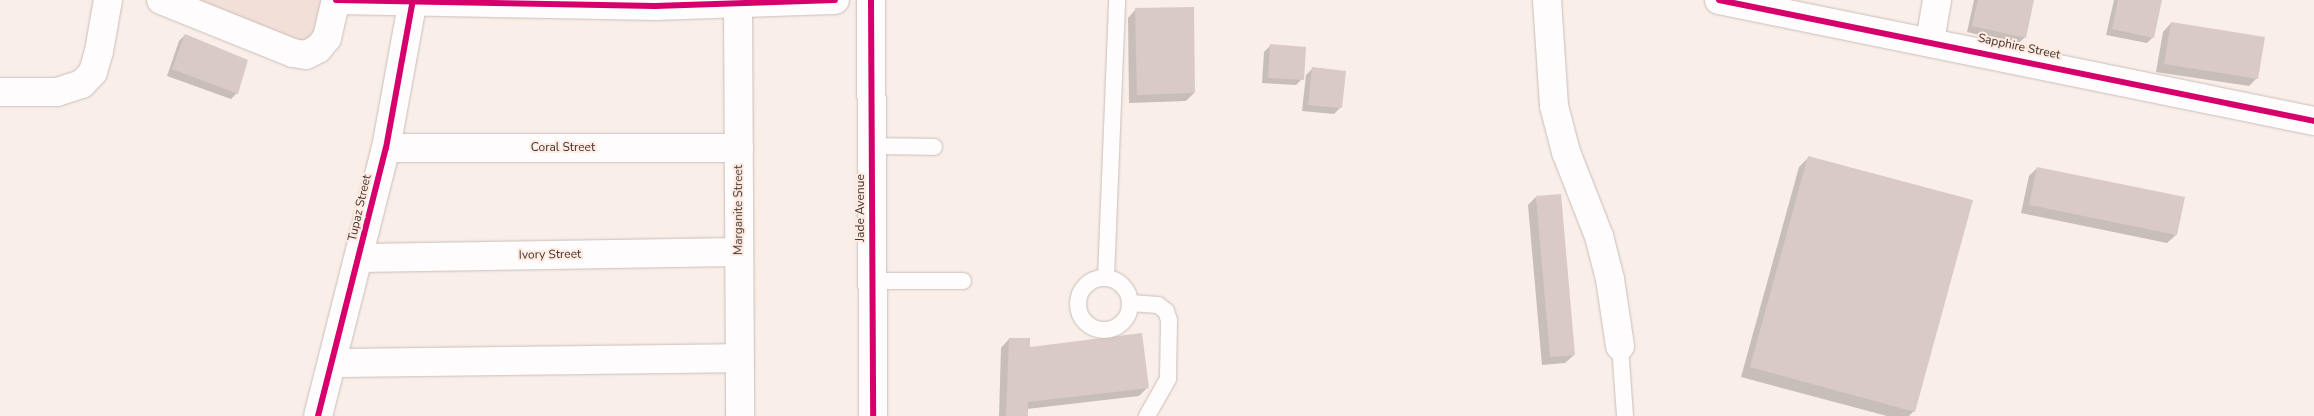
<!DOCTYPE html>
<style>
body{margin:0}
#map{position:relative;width:2314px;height:416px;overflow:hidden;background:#f9eee8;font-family:"Nunito Sans",sans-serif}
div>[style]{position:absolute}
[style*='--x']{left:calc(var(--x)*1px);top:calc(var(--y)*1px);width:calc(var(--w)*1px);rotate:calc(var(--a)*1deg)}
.built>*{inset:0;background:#f2dfd7}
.shadow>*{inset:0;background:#0003}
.building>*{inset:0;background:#d9cac5}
.roads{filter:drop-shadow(0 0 1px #c9beb9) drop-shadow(0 0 1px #c9beb9)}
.lane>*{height:16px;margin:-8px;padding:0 8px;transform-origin:8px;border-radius:8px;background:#fefcfc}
.lane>.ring{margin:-8px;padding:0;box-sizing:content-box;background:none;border:16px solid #fefcfc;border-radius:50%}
.street>*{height:28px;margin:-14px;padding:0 14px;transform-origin:14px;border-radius:14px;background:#fefcfc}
.secondary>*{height:28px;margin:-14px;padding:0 14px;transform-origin:14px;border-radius:14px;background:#fefcfc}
.cycleway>*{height:6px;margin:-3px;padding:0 3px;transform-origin:3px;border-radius:3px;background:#d6006c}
span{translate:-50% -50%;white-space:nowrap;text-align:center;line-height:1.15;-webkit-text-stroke:4px #ffebe2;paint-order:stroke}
.street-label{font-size:12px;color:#40342e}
</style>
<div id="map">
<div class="built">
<div style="clip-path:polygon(179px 0,326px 0,322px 24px,307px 45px)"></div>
</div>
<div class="shadow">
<div style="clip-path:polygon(1974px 0,2029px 0,2024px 38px,2018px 44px,1967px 32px)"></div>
<div style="clip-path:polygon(2114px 0,2161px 0,2153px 37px,2147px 43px,2106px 35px)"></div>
<div style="clip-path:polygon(1136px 9px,1194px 93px,1186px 101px,1129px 103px,1128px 18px)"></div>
<div style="clip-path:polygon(2171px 23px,2257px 78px,2249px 86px,2156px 72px,2163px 32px)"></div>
<div style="clip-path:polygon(185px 35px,237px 93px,231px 99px,167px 76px,179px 41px)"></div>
<div style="clip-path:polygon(1270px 46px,1302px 79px,1296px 85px,1262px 83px,1264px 52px)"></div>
<div style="clip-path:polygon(1312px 69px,1344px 72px,1340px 108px,1334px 114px,1302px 111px,1306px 75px)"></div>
<div style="clip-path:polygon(1809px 157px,1914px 411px,1909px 416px,1887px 416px,1741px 377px,1799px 167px)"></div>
<div style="clip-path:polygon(2037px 168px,2176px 235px,2167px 243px,2021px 213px,2029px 176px)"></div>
<div style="clip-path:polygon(1536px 197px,1574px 355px,1565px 363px,1542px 365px,1528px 205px)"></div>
<div style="clip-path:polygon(1009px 339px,1028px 348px,1148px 387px,1139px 396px,1027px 409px,1026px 416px,999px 416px,1001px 348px)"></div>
</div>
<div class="building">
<div style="clip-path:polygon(1978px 0,2034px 0,2026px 38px,1972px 26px)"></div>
<div style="clip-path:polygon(2118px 0,2162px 0,2154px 38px,2112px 29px)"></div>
<div style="clip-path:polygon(1194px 7px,1195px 93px,1137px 95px,1135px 8px)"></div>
<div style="clip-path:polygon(2171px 22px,2265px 37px,2258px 79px,2164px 64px)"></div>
<div style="clip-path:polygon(185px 34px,248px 60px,238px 94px,172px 69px)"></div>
<div style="clip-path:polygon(1270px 44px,1306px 47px,1304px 80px,1268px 78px)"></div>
<div style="clip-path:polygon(1312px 67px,1346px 71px,1342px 108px,1308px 105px)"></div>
<div style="clip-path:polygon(1808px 156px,1973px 200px,1915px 412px,1750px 367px)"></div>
<div style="clip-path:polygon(2037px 167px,2185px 197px,2177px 235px,2029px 205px)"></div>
<div style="clip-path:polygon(1561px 194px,1575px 355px,1550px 357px,1536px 196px)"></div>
<div style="clip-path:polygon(1142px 333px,1149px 388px,1028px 402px,1028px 416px,1006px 416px,1009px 338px,1030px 338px,1030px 347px)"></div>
</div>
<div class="roads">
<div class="lane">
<div style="--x:872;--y:146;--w:62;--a:0.9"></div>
<div style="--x:1106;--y:278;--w:278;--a:-87.7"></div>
<div class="ring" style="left:1078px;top:278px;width:36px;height:36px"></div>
<div style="--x:872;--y:281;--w:91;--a:0"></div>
<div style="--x:1130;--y:303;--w:28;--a:4"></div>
<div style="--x:1158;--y:305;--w:10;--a:37"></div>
<div style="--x:1166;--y:311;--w:9;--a:72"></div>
<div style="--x:1169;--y:320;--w:59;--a:91"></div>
<div style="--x:1168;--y:379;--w:43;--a:119.6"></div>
<div style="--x:1620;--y:346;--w:70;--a:85.9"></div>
</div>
<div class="street">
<div style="--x:161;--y:0;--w:142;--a:21.9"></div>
<div style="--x:293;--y:53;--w:13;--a:9"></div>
<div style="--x:306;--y:55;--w:13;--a:-27"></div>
<div style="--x:318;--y:49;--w:14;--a:-51"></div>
<div style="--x:327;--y:38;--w:39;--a:-77"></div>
<div style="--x:336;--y:0;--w:319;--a:1.1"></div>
<div style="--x:655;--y:6;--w:180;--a:-1.9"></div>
<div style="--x:871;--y:0;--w:416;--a:89.7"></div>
<div style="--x:1547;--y:0;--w:106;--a:86.2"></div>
<div style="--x:1554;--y:106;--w:48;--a:75.4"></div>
<div style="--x:1566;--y:152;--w:90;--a:68.6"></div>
<div style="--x:1599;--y:236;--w:44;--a:75.7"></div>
<div style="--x:1610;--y:279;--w:68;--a:81.5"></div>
<div style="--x:738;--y:5;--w:411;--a:89.7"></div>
<div style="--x:1930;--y:41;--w:42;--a:-80.3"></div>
<div style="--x:0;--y:92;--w:57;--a:0"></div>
<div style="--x:57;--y:92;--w:26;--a:-18"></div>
<div style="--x:82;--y:84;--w:16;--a:-47"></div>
<div style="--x:93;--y:72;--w:22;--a:-74"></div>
<div style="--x:99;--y:51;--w:52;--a:-80"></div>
<div style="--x:386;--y:148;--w:353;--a:0"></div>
<div style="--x:360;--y:258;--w:379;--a:-0.9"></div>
<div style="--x:334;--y:363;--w:405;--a:-0.7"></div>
<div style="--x:318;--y:416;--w:276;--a:-75.8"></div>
<div style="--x:386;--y:148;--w:150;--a:-79.7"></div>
</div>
<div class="secondary">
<div style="--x:1719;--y:0;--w:607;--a:11.49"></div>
</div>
</div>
<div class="cycleway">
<div style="--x:336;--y:0;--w:319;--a:1.1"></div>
<div style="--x:655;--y:6;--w:180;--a:-1.9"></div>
<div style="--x:871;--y:0;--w:416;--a:89.7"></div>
<div style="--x:1719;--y:0;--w:607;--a:11.49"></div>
<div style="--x:318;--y:416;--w:276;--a:-75.8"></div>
<div style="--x:386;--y:148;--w:150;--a:-79.7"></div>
</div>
<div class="street-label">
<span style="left:2019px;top:47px;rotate:12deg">Sapphire Street</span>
<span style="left:563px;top:148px">Coral Street</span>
<span style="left:360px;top:208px;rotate:-77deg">Tupaz Street</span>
<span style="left:861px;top:208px;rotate:-90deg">Jade Avenue</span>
<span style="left:739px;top:210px;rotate:-90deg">Marganite Street</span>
<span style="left:550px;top:255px;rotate:-1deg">Ivory Street</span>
</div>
</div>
